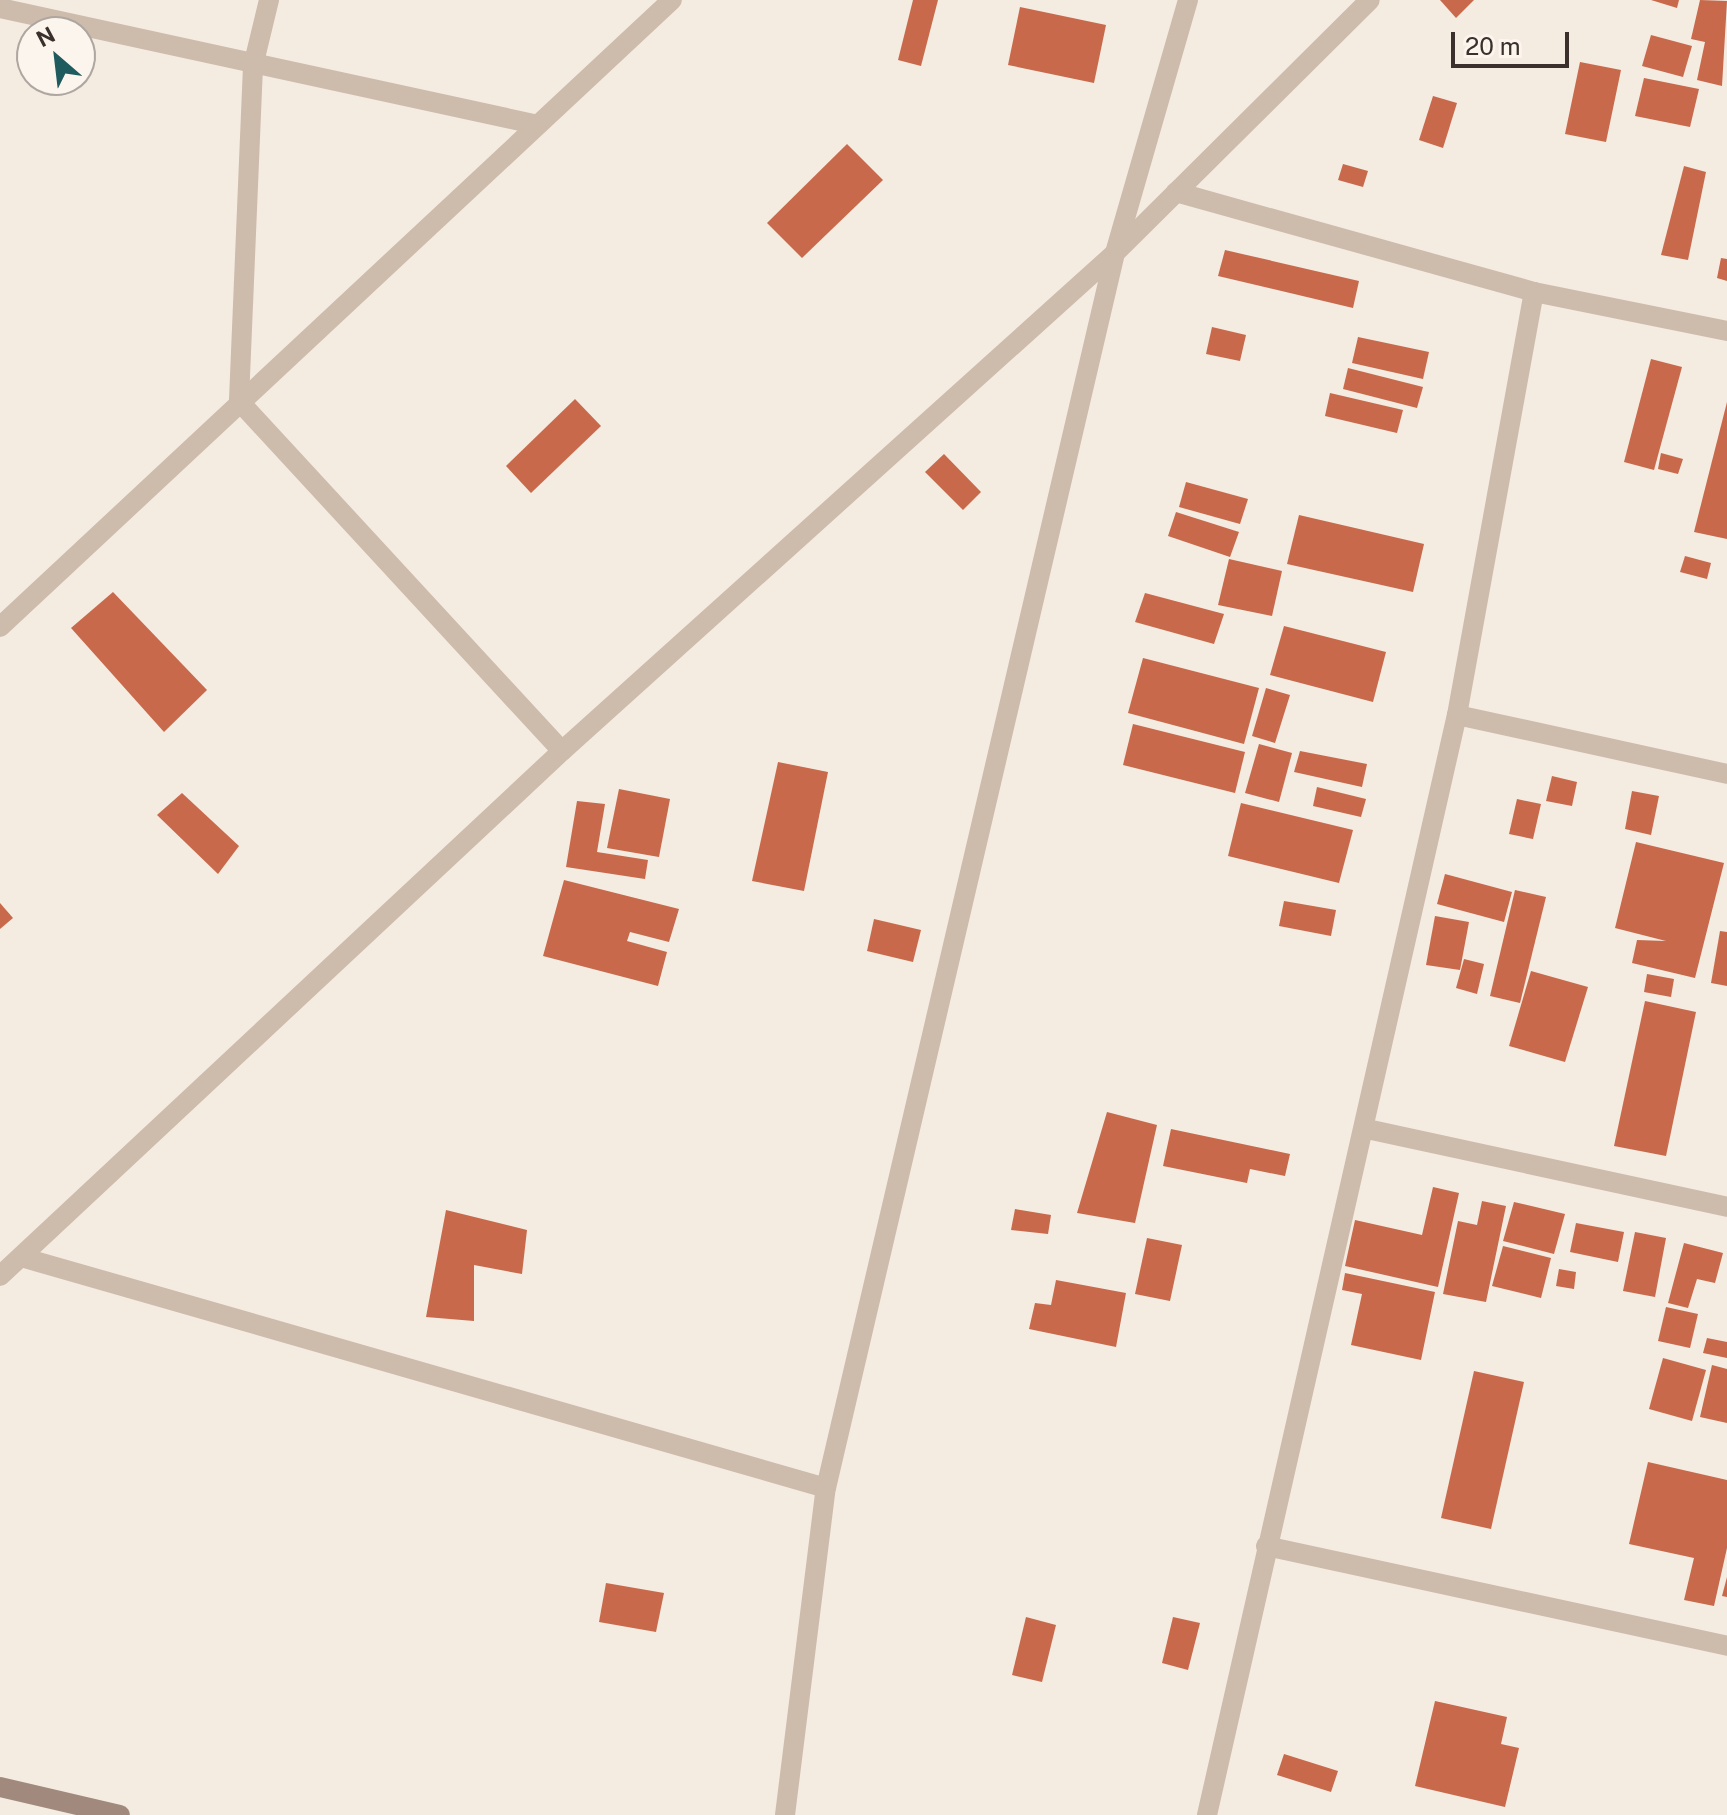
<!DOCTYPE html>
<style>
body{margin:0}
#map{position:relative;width:1727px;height:1815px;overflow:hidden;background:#f4ebe1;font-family:"Public Sans",sans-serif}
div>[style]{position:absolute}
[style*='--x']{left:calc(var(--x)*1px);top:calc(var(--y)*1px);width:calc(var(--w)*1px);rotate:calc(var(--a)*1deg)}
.building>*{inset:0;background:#c8694b}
.street>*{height:20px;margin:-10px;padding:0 10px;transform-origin:10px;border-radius:10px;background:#cdbbac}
.secondary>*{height:20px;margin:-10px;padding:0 10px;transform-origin:10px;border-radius:10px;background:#a18a7d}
span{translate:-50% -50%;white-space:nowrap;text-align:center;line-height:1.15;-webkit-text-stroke:6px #fbf5ee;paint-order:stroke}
.north{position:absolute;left:16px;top:16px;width:80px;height:80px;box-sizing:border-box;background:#fbf5ee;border:2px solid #aea6a0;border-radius:50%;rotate:332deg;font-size:22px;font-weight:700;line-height:32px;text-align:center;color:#3b302b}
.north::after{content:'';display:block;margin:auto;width:28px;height:36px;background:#1f5a5e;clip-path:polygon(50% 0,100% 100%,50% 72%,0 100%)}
.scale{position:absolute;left:1451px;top:32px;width:118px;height:36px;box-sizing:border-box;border:4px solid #3b302b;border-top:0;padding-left:10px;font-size:24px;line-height:28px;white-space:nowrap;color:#3b302b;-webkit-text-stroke:6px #fbf5ee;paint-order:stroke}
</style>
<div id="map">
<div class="building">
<div style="clip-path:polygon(913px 0,938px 0,921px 66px,898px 60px)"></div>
<div style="clip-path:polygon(1440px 0,1474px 0,1456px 18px)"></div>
<div style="clip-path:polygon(1651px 0,1679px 0,1677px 8px)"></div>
<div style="clip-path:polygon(1700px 0,1727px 1px,1722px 86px,1697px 80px,1705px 42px,1691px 39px)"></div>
<div style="clip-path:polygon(1020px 7px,1106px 25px,1094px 83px,1008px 65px)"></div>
<div style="clip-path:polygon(1651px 35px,1692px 46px,1683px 77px,1642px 66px)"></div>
<div style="clip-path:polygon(1580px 62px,1621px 70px,1606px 142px,1565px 134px)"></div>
<div style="clip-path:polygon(1644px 78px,1699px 89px,1690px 127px,1635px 116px)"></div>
<div style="clip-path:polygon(1433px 96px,1457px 103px,1443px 148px,1419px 140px)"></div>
<div style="clip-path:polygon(847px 144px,883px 180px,802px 258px,767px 223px)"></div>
<div style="clip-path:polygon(1343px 164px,1368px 171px,1363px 187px,1338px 180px)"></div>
<div style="clip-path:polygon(1684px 166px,1706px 172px,1688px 260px,1661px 255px)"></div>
<div style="clip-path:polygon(1225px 250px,1359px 281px,1353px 308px,1218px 276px)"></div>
<div style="clip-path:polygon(1721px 258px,1727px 259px,1727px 281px,1717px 278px)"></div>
<div style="clip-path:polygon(1212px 327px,1246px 335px,1240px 361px,1206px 354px)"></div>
<div style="clip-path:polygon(1358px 337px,1429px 352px,1423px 379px,1352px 363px)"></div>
<div style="clip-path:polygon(1651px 359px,1682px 367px,1654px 470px,1624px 462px)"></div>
<div style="clip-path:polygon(1348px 368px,1423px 387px,1417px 408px,1343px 389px)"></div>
<div style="clip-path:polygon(1330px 393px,1403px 410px,1397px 433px,1325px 416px)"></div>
<div style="clip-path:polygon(575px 399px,601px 426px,531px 493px,506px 466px)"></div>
<div style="clip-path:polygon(1727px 402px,1727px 539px,1694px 532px)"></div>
<div style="clip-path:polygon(1661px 453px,1683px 459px,1678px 474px,1658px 469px)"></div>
<div style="clip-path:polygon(944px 454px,981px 492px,963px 510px,925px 472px)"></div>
<div style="clip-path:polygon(1186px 482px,1248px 499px,1240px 524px,1179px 507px)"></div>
<div style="clip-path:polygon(1176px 512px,1239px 532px,1230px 557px,1168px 536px)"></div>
<div style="clip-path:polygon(1299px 515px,1424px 544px,1413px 592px,1287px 564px)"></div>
<div style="clip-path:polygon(1685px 556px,1711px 563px,1707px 579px,1680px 572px)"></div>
<div style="clip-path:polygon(1229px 559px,1282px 571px,1272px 616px,1218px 605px)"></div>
<div style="clip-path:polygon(113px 592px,207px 690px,164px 732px,71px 628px)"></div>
<div style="clip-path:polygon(1145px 593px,1224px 614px,1214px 644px,1135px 622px)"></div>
<div style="clip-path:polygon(1284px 626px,1386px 652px,1373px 702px,1270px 675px)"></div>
<div style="clip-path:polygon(1143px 658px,1259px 688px,1244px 744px,1128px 713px)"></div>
<div style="clip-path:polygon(1266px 688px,1290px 695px,1275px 743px,1252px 736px)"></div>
<div style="clip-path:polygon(1133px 724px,1245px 752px,1235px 793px,1123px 765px)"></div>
<div style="clip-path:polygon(1259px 744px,1292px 753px,1279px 802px,1245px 793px)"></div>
<div style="clip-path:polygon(1300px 751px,1367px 764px,1362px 787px,1294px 772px)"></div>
<div style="clip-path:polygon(778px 762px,828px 772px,804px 891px,752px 881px)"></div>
<div style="clip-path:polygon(1552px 776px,1577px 782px,1572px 806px,1546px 801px)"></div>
<div style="clip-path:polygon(1317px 787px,1366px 799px,1361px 817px,1313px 806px)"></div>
<div style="clip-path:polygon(619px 789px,670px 799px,659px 857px,607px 848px)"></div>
<div style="clip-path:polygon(1632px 791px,1659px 796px,1651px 835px,1625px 829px)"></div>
<div style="clip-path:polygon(182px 793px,239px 846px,218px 874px,157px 815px)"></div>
<div style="clip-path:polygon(1517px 799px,1541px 804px,1533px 839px,1509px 834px)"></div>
<div style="clip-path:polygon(577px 801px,605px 804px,597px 852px,648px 860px,645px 879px,566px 867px)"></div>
<div style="clip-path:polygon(1241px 803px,1353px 830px,1339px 883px,1228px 856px)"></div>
<div style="clip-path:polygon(1636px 842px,1724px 863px,1695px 978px,1632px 963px,1637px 940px,1666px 941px,1615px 928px)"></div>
<div style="clip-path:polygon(1445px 874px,1512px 892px,1504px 922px,1437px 904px)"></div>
<div style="clip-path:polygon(564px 880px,679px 909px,669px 942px,630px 932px,627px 941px,667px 952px,658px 986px,543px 956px)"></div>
<div style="clip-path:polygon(1515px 890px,1546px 897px,1520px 1003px,1490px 996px)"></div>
<div style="clip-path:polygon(1284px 901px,1336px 910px,1331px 936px,1279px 926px)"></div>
<div style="clip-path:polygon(0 903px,13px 918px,0 929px)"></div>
<div style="clip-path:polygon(1435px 916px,1469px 922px,1460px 970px,1426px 965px)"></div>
<div style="clip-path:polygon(874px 919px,921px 930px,913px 962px,867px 951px)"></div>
<div style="clip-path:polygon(1720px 931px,1727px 932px,1727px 986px,1711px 983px)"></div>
<div style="clip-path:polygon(1464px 959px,1484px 964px,1477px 994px,1456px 988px)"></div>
<div style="clip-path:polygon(1531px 971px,1588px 987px,1565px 1062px,1509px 1046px)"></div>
<div style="clip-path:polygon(1647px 974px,1674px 979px,1671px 997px,1644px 992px)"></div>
<div style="clip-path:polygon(1645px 1001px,1696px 1012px,1666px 1156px,1614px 1146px)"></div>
<div style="clip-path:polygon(1107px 1112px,1157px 1125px,1135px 1223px,1077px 1213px)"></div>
<div style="clip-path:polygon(1171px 1129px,1290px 1154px,1285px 1176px,1250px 1169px,1247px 1183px,1163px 1166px)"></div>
<div style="clip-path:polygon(1433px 1187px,1459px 1193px,1438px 1287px,1345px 1266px,1355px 1220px,1422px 1235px)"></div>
<div style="clip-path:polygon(1482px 1201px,1506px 1206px,1486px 1302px,1443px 1294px,1458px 1221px,1477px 1225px)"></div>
<div style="clip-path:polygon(1514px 1202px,1565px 1214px,1554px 1254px,1503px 1241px)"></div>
<div style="clip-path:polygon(1015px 1209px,1051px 1215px,1048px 1234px,1011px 1230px)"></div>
<div style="clip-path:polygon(446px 1210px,527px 1230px,522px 1274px,474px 1265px,474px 1321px,426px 1317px)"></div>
<div style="clip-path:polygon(1576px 1223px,1624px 1232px,1618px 1262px,1570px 1252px)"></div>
<div style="clip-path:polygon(1635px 1232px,1666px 1238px,1655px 1297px,1623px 1291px)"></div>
<div style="clip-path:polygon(1147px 1238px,1182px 1245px,1170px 1301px,1135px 1294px)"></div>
<div style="clip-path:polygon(1684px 1243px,1723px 1253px,1715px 1283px,1697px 1279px,1688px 1308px,1668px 1303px)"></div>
<div style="clip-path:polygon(1503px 1246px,1551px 1258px,1541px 1298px,1492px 1286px)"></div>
<div style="clip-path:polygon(1559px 1269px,1576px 1272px,1574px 1289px,1556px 1286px)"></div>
<div style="clip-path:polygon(1345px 1273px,1435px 1292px,1421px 1360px,1351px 1345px,1362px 1294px,1342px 1290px)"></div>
<div style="clip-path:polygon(1056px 1280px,1126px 1293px,1116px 1347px,1029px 1329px,1035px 1303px,1051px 1305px)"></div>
<div style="clip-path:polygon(1666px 1307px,1698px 1314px,1690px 1348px,1658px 1341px)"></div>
<div style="clip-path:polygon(1707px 1338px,1727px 1342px,1727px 1358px,1703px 1353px)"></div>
<div style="clip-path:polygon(1663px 1358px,1706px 1370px,1692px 1421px,1649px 1409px)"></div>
<div style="clip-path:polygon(1712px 1365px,1727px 1369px,1727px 1423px,1700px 1417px)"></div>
<div style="clip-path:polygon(1474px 1371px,1524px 1382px,1491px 1529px,1441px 1518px)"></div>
<div style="clip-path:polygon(1648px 1462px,1727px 1480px,1727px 1548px,1714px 1606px,1684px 1600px,1694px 1558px,1629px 1544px)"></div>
<div style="clip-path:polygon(1727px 1577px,1727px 1597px,1722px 1596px)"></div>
<div style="clip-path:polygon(606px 1583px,664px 1593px,656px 1632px,599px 1622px)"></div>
<div style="clip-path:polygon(1026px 1617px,1056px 1625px,1042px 1682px,1012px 1675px)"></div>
<div style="clip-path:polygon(1173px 1617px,1200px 1623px,1188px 1670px,1162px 1663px)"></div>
<div style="clip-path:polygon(1435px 1701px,1507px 1717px,1501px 1744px,1519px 1748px,1505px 1807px,1415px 1786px)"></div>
<div style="clip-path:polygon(1284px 1754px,1338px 1771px,1331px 1792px,1277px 1775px)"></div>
</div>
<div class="street">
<div style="--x:269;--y:0;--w:68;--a:103.6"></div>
<div style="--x:253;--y:66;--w:335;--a:92.4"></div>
<div style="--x:239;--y:401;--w:476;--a:47.3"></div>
<div style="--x:0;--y:8;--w:546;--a:12.26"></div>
<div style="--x:1176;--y:192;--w:372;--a:15.6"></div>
<div style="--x:1534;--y:292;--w:197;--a:11.4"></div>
<div style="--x:0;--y:627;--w:919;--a:-43.02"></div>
<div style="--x:1457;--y:715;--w:276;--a:12.3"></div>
<div style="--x:1367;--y:1129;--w:368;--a:12.2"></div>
<div style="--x:21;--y:1257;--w:837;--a:16.01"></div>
<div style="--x:0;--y:1276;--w:769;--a:-43.05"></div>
<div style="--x:562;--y:751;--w:744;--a:-42"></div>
<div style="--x:1115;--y:253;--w:359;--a:-44.8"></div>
<div style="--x:1266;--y:1546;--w:472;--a:12.2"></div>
<div style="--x:785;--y:1815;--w:330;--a:-82.9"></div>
<div style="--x:826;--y:1488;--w:1268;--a:-76.83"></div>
<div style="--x:1115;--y:253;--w:263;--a:-73.9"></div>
<div style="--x:1207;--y:1815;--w:1128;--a:-77.2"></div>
<div style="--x:1457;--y:715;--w:430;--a:-79.7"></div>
</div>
<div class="secondary">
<div style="--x:0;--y:1787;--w:123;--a:13.1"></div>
</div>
<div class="north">N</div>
<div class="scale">20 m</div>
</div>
